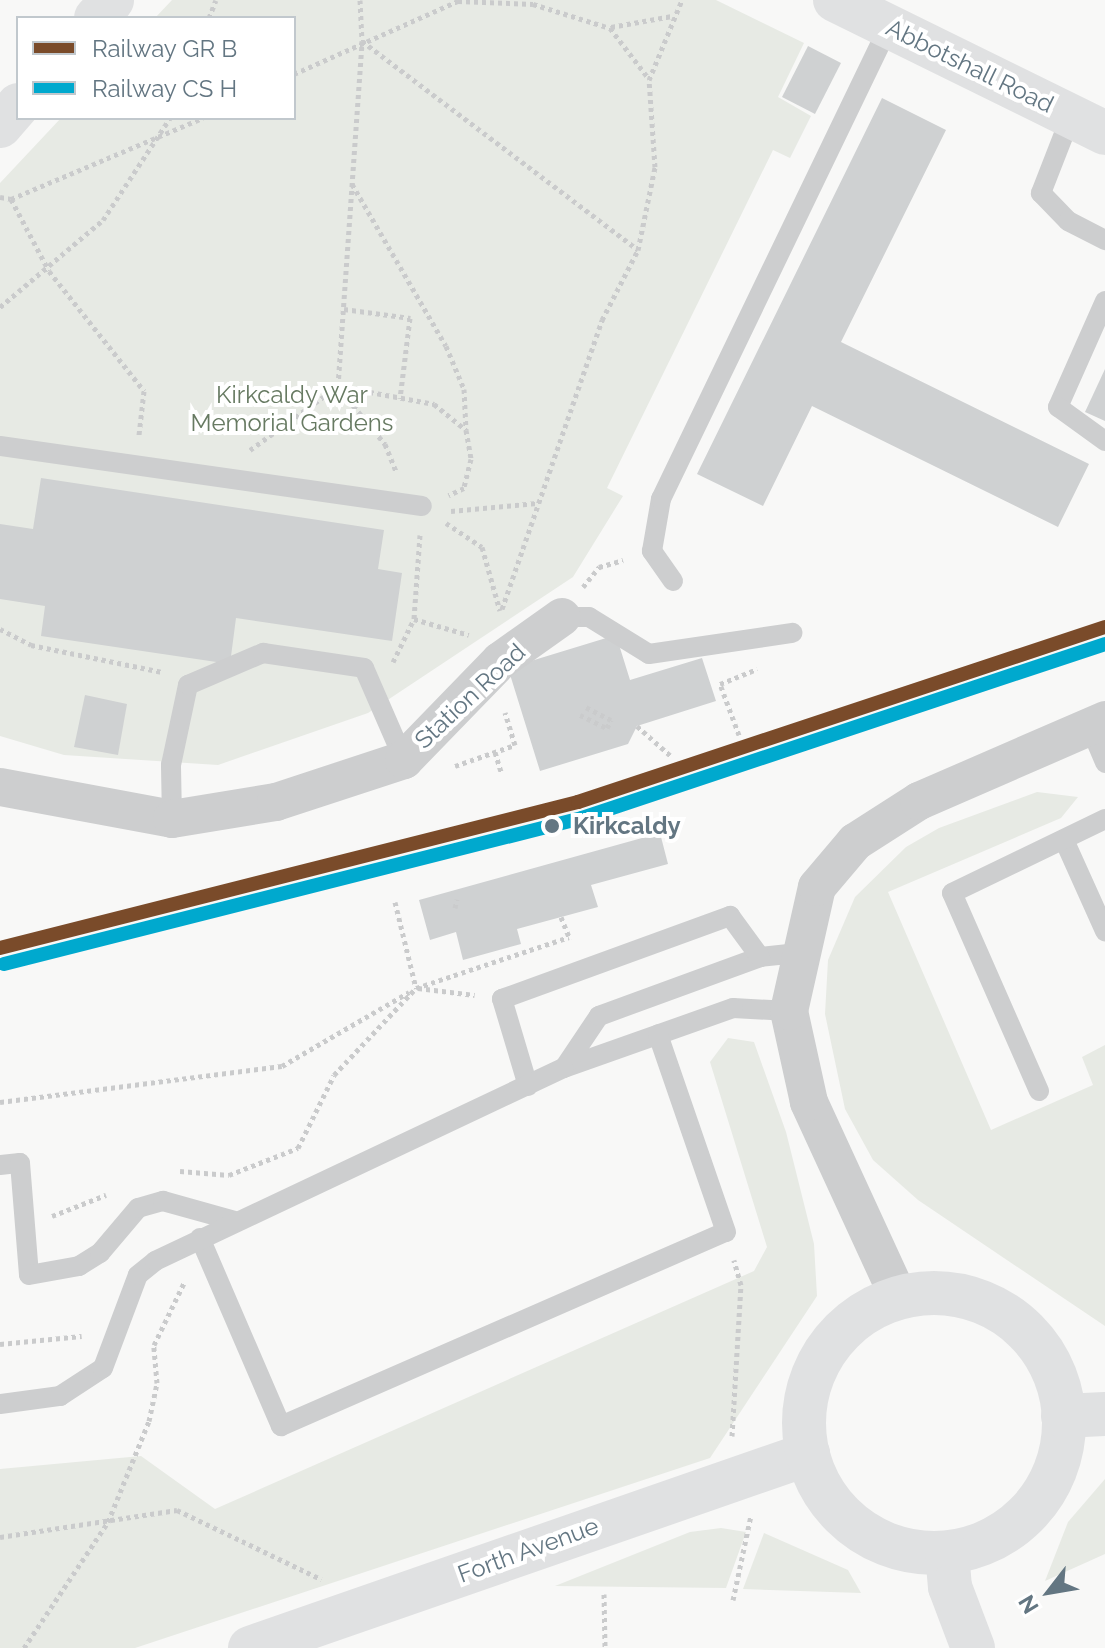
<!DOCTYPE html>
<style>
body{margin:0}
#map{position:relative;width:1105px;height:1648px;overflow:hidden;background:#f8f8f7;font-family:Raleway,sans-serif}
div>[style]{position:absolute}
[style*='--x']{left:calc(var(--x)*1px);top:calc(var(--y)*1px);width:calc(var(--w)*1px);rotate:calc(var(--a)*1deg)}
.green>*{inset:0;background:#e7eae4}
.building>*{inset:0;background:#cfd1d2}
.path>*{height:5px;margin-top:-2.5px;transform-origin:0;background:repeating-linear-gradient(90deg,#cacbcc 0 4px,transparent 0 8px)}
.lane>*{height:20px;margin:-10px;padding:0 10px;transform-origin:10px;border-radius:10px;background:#cdcecf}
.street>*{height:38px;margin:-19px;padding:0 19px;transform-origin:19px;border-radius:19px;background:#cdcecf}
.secondary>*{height:44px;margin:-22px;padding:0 22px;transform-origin:22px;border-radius:22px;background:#e0e1e2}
.primary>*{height:44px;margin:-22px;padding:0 22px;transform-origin:22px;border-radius:22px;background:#e0e1e2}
.primary>.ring{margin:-22px;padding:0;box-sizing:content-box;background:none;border:44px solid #e0e1e2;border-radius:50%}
.rail-1>*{height:14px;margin:-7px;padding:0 7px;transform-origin:7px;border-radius:7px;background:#7a4b2a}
.rail-2>*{height:14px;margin:-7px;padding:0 7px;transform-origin:7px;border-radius:7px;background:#00a9ce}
.dots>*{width:22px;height:22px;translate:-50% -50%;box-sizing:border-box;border:4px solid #fff;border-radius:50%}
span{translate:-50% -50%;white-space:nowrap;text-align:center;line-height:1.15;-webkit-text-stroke:8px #fff;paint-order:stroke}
.street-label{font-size:24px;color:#637682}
.park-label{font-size:24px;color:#677a62}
.stop-label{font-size:24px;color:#637682;font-weight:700}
.left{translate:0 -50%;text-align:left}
.legend{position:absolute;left:16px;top:16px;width:280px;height:104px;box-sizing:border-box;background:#fff;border:2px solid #c1c8cd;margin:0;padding:10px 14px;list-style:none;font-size:24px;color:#637682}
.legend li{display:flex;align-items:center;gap:16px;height:40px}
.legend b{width:40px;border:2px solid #c1c8cd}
.north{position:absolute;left:1009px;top:1552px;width:80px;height:80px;-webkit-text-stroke:6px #fff;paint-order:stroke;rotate:239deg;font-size:22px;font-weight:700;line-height:32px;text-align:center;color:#637682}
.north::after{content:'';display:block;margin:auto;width:28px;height:36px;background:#637682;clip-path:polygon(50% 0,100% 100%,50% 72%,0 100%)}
</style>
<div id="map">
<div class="green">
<div style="clip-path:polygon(172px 0,716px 0,804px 43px,778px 97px,811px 116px,790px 158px,773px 150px,607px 488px,623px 496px,573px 577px,368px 713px,218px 765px,64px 755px,0 736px,0 183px,61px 118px,294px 118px,294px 18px,155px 18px)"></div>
<div style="clip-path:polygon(1037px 792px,1078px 797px,1061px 818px,888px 892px,991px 1130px,1093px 1085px,1082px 1057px,1105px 1045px,1105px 1326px,918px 1200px,873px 1160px,845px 1109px,825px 1014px,828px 960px,855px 897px,906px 847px,939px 828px)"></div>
<div style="clip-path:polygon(728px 1038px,754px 1042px,786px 1132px,814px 1244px,817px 1296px,710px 1458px,135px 1648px,0 1648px,0 1469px,141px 1456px,215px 1509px,754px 1271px,767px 1247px,710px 1062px)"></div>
<div style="clip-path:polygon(1105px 1479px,1105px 1554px,1045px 1581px,1068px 1522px)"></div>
<div style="clip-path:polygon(721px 1528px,746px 1532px,726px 1588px,555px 1586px,690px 1532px)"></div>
<div style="clip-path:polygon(764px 1533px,848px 1570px,861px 1593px,743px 1589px)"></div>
</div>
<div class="building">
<div style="clip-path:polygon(808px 46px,841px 63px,815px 114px,782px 97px)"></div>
<div style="clip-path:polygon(882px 98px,946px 130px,841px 342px,1089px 464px,1058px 527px,812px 406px,763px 506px,697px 474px)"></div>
<div style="clip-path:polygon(1105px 369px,1105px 421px,1085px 412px)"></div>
<div style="clip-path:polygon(41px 478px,384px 530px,378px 569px,402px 573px,392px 641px,236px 618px,230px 664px,41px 636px,45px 606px,0 599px,0 524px,33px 529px)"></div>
<div style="clip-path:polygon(616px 635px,630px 680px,702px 658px,716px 701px,637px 726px,628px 744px,540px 771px,508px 668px)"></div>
<div style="clip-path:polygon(85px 695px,127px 704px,118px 755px,74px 747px)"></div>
<div style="clip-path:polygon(660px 833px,668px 864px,591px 885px,598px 907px,517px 929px,521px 944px,463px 960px,456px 932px,430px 940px,419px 900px)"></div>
</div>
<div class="path">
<div style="--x:360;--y:0;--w:41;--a:87.2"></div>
<div style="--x:362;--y:41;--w:346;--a:37.1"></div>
<div style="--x:209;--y:18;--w:19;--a:-69"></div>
<div style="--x:611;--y:27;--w:62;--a:-10.2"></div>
<div style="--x:294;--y:74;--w:180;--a:-24"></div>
<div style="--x:458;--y:1;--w:75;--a:2.3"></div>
<div style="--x:533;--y:4;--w:81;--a:17.3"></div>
<div style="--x:610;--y:28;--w:64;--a:52.6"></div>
<div style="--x:352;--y:184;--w:187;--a:59.9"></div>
<div style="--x:446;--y:346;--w:47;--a:67.3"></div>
<div style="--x:464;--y:389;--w:41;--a:87.2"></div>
<div style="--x:0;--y:197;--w:11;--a:10"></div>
<div style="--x:11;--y:199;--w:208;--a:-22.9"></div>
<div style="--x:11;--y:199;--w:81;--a:62.2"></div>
<div style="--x:49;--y:271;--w:153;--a:51.6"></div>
<div style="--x:144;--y:391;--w:44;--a:96.5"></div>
<div style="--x:0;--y:307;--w:135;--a:-40.2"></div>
<div style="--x:103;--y:220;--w:122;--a:-56.7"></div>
<div style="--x:344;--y:309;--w:67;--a:7.8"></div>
<div style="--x:410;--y:318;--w:81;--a:97.1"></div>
<div style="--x:338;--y:386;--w:98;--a:10.6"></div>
<div style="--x:434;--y:404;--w:41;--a:39.1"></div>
<div style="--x:466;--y:430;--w:29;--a:80"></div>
<div style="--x:471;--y:459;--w:30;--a:104"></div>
<div style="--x:464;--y:488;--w:17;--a:155"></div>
<div style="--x:338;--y:387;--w:74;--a:50.5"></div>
<div style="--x:385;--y:444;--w:31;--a:68"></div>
<div style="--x:250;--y:450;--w:109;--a:-36"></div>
<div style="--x:338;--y:386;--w:346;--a:-86"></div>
<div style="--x:451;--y:511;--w:86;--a:-5.3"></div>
<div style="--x:446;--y:523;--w:43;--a:33.7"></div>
<div style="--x:482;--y:547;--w:66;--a:74.3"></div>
<div style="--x:420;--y:535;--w:84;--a:94.1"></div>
<div style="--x:414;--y:619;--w:57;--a:16.2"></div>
<div style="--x:583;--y:587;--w:26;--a:-51"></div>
<div style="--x:599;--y:567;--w:25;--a:-16"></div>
<div style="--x:502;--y:609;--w:306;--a:-70.9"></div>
<div style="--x:602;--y:320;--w:79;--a:-62.8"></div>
<div style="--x:638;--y:250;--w:85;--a:-78.4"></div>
<div style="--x:655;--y:167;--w:87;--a:-93.9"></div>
<div style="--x:649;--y:80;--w:87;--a:-67.6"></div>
<div style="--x:0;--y:629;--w:35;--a:27"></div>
<div style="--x:31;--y:645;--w:134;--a:11.6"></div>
<div style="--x:393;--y:662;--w:48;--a:-64"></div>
<div style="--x:580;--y:715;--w:30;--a:26"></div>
<div style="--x:607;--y:728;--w:9;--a:-63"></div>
<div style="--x:611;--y:720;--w:28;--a:-153"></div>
<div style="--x:637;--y:726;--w:47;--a:41.5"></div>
<div style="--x:739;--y:735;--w:54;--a:-110.4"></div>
<div style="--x:720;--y:684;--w:40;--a:-22"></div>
<div style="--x:495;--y:752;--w:21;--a:73"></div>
<div style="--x:455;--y:766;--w:64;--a:-19.3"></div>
<div style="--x:515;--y:745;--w:34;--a:-107"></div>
<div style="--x:395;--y:902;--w:89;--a:76.3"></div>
<div style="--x:455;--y:908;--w:9;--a:-77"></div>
<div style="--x:561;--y:917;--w:24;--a:68"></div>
<div style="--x:418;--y:988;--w:57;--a:7"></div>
<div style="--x:0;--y:1102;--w:284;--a:-7.3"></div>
<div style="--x:282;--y:1066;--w:147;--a:-30.2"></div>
<div style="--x:180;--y:1171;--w:49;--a:4.7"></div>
<div style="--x:229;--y:1175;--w:74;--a:-21.4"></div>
<div style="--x:298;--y:1148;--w:81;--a:-63.7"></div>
<div style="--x:334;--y:1075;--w:120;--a:-46.7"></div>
<div style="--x:416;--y:988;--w:161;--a:-18.4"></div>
<div style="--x:52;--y:1216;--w:58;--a:-21.3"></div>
<div style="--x:0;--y:1344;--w:82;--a:-5.6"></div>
<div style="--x:732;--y:1436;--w:151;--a:-86.6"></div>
<div style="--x:741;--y:1285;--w:26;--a:-106"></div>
<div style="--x:0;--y:1537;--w:179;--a:-8.7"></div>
<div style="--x:177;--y:1510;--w:160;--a:25.6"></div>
<div style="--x:604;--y:1594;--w:54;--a:88.9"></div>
<div style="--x:733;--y:1600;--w:87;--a:-78"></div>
<div style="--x:24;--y:1648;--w:151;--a:-56.3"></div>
<div style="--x:108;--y:1522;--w:109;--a:-67.9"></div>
<div style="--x:149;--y:1421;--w:39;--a:-78"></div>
<div style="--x:157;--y:1383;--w:38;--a:-95"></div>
<div style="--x:154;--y:1345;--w:69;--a:-64.2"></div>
</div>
<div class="lane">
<div style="--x:1071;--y:116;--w:83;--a:111.3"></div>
<div style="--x:1041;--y:193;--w:39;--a:46"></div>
<div style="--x:1068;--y:221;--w:42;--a:27.2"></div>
<div style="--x:1105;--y:301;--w:116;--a:113.9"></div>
<div style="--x:1058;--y:407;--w:58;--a:35.9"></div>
<div style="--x:0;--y:446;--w:426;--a:8.1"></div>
<div style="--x:673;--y:581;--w:37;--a:-125"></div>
<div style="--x:652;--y:551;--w:53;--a:-80.2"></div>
<div style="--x:661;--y:499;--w:525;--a:-64.26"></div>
<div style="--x:562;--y:617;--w:27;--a:0"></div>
<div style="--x:589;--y:617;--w:70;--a:31.7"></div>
<div style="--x:649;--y:654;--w:145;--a:-8.4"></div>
<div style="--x:1090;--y:727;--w:39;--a:67"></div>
<div style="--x:172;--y:819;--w:54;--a:-91.1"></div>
<div style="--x:171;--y:765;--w:82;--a:-78"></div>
<div style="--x:188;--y:685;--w:82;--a:-23.1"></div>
<div style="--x:263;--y:653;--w:102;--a:8.4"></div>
<div style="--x:364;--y:668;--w:100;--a:66.5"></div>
<div style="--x:1065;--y:842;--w:98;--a:65.8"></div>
<div style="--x:789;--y:1011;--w:56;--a:-176.9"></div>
<div style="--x:733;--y:1008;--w:179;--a:160.5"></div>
<div style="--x:564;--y:1068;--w:63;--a:-56.1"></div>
<div style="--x:599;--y:1016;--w:171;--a:-20.1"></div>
<div style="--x:760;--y:957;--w:38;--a:-6"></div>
<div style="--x:528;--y:1086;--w:91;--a:-106.6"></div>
<div style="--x:502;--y:999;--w:243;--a:-20"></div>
<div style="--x:730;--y:916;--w:51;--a:53.8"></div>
<div style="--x:1039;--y:1091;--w:216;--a:-113.7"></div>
<div style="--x:952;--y:893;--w:170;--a:-25.8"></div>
<div style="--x:0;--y:1165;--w:20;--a:-6"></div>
<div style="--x:20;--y:1163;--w:112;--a:85.4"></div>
<div style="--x:29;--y:1275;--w:51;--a:-10.2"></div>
<div style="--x:79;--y:1266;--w:25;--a:-32"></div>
<div style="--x:100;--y:1253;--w:59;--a:-49.8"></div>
<div style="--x:138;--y:1208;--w:26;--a:-16"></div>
<div style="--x:163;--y:1201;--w:75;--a:15.5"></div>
<div style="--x:200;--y:1238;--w:205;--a:66.7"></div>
<div style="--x:281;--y:1426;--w:485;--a:-23.6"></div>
<div style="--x:726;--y:1232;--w:209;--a:-109"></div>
<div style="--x:0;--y:1404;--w:61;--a:-7.6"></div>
<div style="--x:60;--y:1396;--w:51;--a:-33.1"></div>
<div style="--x:103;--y:1368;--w:99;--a:-69.4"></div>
<div style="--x:138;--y:1275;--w:22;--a:-39"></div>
<div style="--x:155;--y:1261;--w:452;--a:-25.3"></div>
</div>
<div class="street">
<div style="--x:0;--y:787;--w:175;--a:10.5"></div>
<div style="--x:172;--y:819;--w:105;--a:-9.3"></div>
<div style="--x:276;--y:802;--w:135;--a:-18.2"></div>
<div style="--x:404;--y:760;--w:138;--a:-45.9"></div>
<div style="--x:500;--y:661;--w:76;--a:-35.4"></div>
<div style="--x:899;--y:1298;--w:216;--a:-114.7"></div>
<div style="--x:809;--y:1102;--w:93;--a:-102.4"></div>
<div style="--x:789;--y:1011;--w:127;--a:-77.3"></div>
<div style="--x:817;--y:887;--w:59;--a:-49.8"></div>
<div style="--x:855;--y:842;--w:76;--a:-32.6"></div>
<div style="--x:919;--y:801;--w:203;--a:-23.5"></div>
</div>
<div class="secondary">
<div style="--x:835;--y:0;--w:301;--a:26.2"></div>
<div style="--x:96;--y:18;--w:24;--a:-48"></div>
<div style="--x:0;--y:126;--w:28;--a:-49"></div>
<div style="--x:250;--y:1648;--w:591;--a:-19.17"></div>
</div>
<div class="primary">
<div class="ring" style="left:804px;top:1293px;width:216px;height:216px"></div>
<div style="--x:1063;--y:1416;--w:42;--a:-2.7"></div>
<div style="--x:947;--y:1553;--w:34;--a:85"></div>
<div style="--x:950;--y:1587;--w:65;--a:69.3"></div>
</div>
<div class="rail-1">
<div style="--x:0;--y:948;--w:596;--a:-14.18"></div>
<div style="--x:578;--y:802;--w:555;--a:-18.37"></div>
</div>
<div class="rail-2">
<div style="--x:4;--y:964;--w:596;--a:-14.18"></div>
<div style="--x:582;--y:818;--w:551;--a:-18.4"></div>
</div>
<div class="dots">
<div style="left:552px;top:826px;background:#637682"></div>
</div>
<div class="street-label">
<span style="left:970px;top:66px;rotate:26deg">Abbotshall Road</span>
<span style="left:470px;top:696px;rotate:-43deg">Station Road</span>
<span style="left:528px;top:1550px;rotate:-20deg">Forth Avenue</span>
</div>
<div class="park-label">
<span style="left:292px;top:409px">Kirkcaldy War<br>Memorial Gardens</span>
</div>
<div class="stop-label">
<span class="left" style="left:573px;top:826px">Kirkcaldy</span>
</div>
<ul class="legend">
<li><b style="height:10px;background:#7a4b2a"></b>Railway GR B</li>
<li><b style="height:10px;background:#00a9ce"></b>Railway CS H</li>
</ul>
<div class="north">N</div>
</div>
